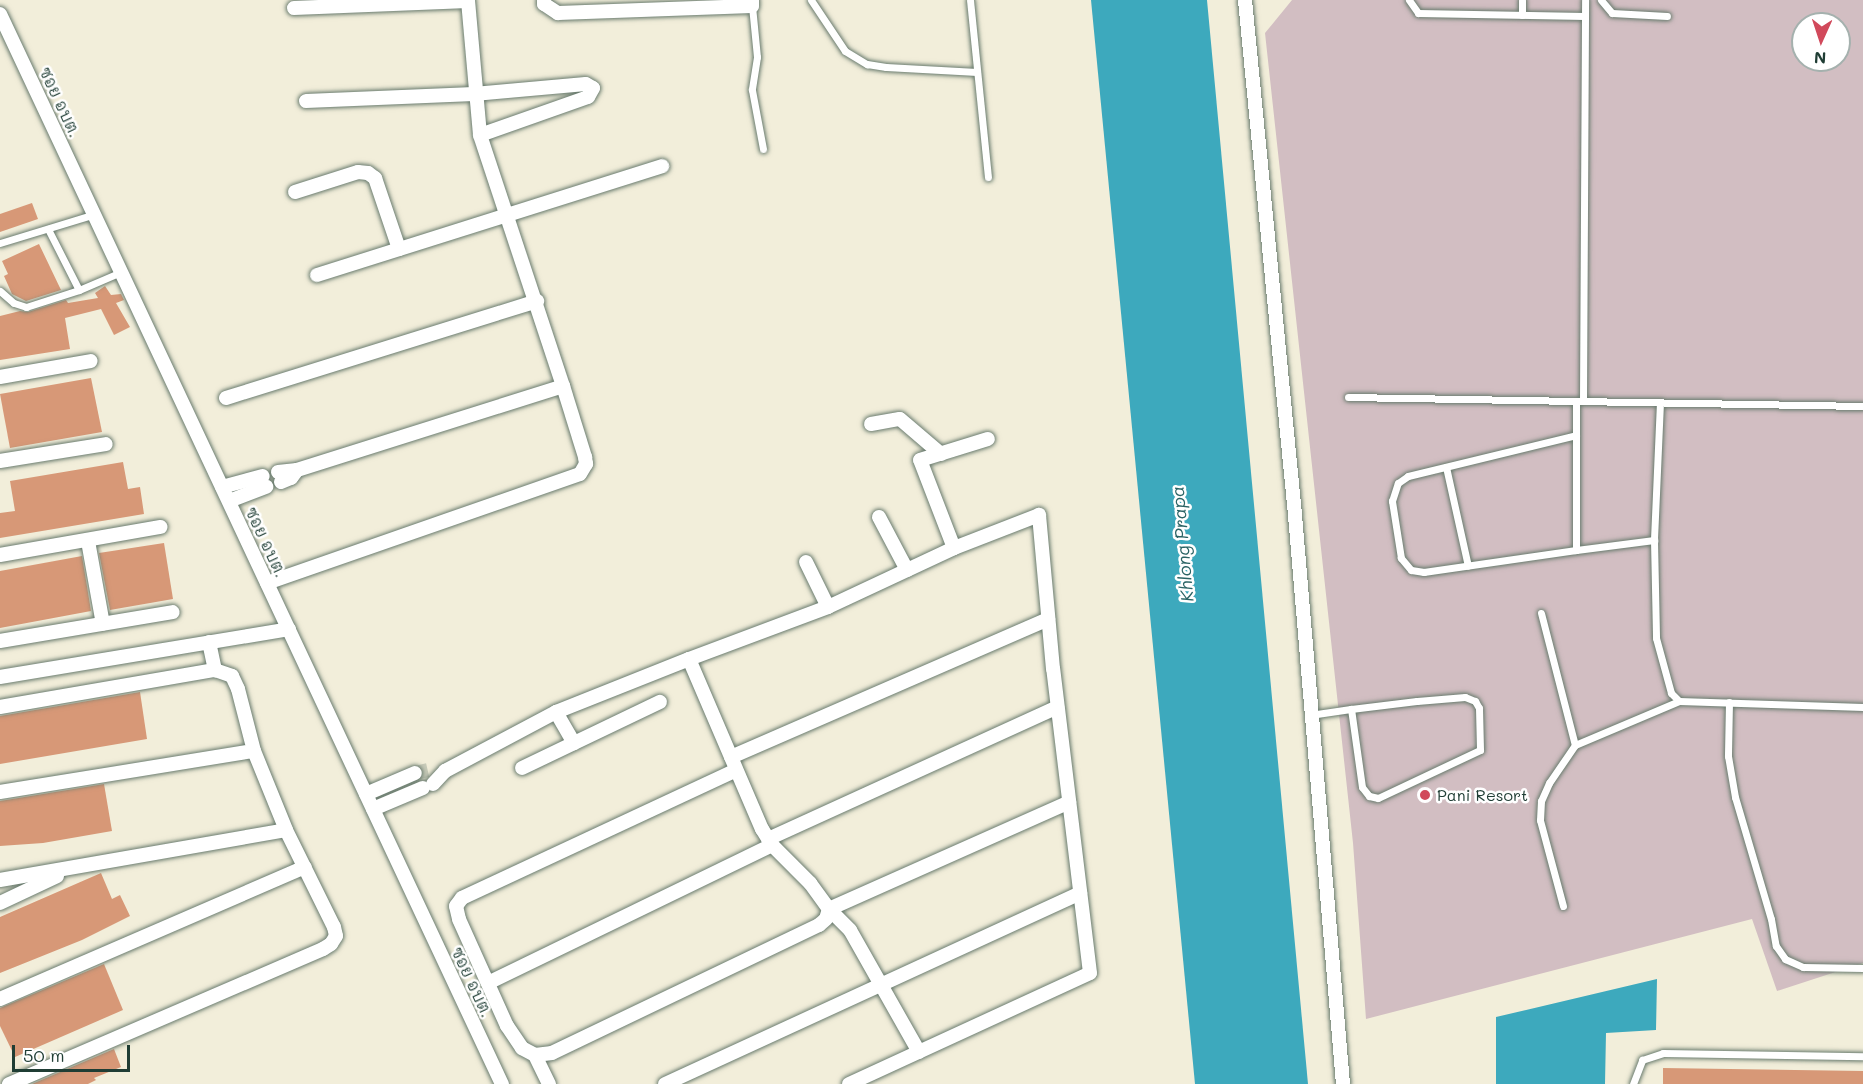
<!DOCTYPE html>
<meta charset="utf-8">
<style>
body{margin:0}
#map{position:relative;width:1863px;height:1084px;overflow:hidden;background:#f2eeda;font-family:Mali,"Playpen Sans Thai",sans-serif}
div>[style]{position:absolute}
[style*='--x']{left:calc(var(--x)*1px);top:calc(var(--y)*1px);width:calc(var(--w)*1px);rotate:calc(var(--a)*1deg)}
.industrial>*{inset:0;background:#d2bec2}
.water>*{inset:0;background:#3da9bd}
.building>*{inset:0;background:#d79877}
.minor-tunnel>*{height:14px;margin-top:-7px;transform-origin:0;background:repeating-linear-gradient(90deg,#c8cbb9 0 14px,transparent 0 21px)}
.roads{filter:drop-shadow(0 0 2px #697b6e) drop-shadow(0 0 2px #697b6e)}
.service>*{height:7px;margin:-3.5px;padding:0 3.5px;transform-origin:3.5px;border-radius:3.5px;background:#fff}
.minor>*{height:14px;margin:-7px;padding:0 7px;transform-origin:7px;border-radius:7px;background:#fff}
.dots>*{width:16px;height:16px;translate:-50% -50%;box-sizing:border-box;border:3px solid #fff;border-radius:50%}
span{translate:-50% -50%;white-space:nowrap;text-align:center;line-height:1.15;-webkit-text-stroke:5px #fff;paint-order:stroke}
.street-label{font-size:16px;color:#1f3d34}
.poi-label{font-size:16px;color:#1f3d34}
.left{translate:0 -50%;text-align:left}
.water-label{font-size:18px;color:#2a6364;font-style:italic}
.north{position:absolute;left:1791px;top:12px;width:60px;height:60px;box-sizing:border-box;background:#fff;border:2px solid #a5b1ae;border-radius:50%;rotate:183deg;font-size:16px;font-weight:700;line-height:24px;text-align:center;color:#1f3d34}
.north::after{content:'';display:block;margin:auto;width:21px;height:27px;background:#d1495b;clip-path:polygon(50% 0,100% 100%,50% 72%,0 100%)}
.scale{position:absolute;left:12px;top:1045px;width:118px;height:27px;box-sizing:border-box;border:3px solid #1f3d34;border-top:0;padding-left:8px;font-size:18px;line-height:21px;white-space:nowrap;color:#1f3d34;-webkit-text-stroke:4px #fff;paint-order:stroke}
</style>
<div id="map">
<div class="industrial">
<div style="clip-path:polygon(evenodd,1292px 0,1863px 0,1863px 963px,1777px 991px,1752px 919px,1366px 1019px,1353px 843px,1265px 33px,1292px 0,1803px 24px,1839px 24px,1839px 60px,1803px 60px,1803px 24px)"></div>
</div>
<div class="water">
<div style="clip-path:polygon(1091px 0,1207px 0,1308px 1084px,1195px 1084px)"></div>
<div style="clip-path:polygon(1657px 979px,1656px 1030px,1606px 1033px,1605px 1084px,1496px 1084px,1496px 1017px)"></div>
</div>
<div class="building">
<div style="clip-path:polygon(32px 203px,38px 219px,0 232px,0 214px)"></div>
<div style="clip-path:polygon(39px 244px,61px 290px,26px 301px,12px 294px,4px 276px,8px 274px,2px 261px)"></div>
<div style="clip-path:polygon(105px 286px,111px 295px,121px 294px,124px 300px,116px 303px,130px 327px,114px 335px,101px 309px,65px 318px,70px 349px,0 360px,0 316px,20px 311px,28px 312px,66px 300px,68px 303px,98px 298px,95px 293px)"></div>
<div style="clip-path:polygon(91px 378px,102px 432px,10px 448px,0 394px)"></div>
<div style="clip-path:polygon(123px 462px,128px 489px,140px 487px,144px 514px,0 538px,0 513px,15px 511px,10px 481px)"></div>
<div style="clip-path:polygon(164px 543px,173px 599px,110px 610px,99px 553px)"></div>
<div style="clip-path:polygon(82px 556px,91px 611px,0 628px,0 571px)"></div>
<div style="clip-path:polygon(140px 692px,147px 739px,0 764px,0 716px)"></div>
<div style="clip-path:polygon(104px 784px,112px 831px,43px 843px,0 846px,0 801px)"></div>
<div style="clip-path:polygon(101px 873px,112px 899px,120px 895px,130px 916px,82px 940px,0 973px,0 917px)"></div>
<div style="clip-path:polygon(104px 964px,123px 1010px,15px 1057px,0 1026px,0 1008px)"></div>
<div style="clip-path:polygon(114px 1049px,121px 1067px,94px 1078px,96px 1080px,88px 1084px,32px 1084px)"></div>
<div style="clip-path:polygon(1663px 1068px,1863px 1071px,1863px 1084px,1663px 1084px)"></div>
</div>
<div class="minor-tunnel">
<div style="--x:415;--y:773;--w:13;--a:-13"></div>
</div>
<div class="roads">
<div class="service">
<div style="--x:811;--y:0;--w:61;--a:56.3"></div>
<div style="--x:845;--y:51;--w:26;--a:31"></div>
<div style="--x:867;--y:64;--w:19;--a:9"></div>
<div style="--x:886;--y:67;--w:91;--a:3.1"></div>
<div style="--x:970;--y:0;--w:178;--a:84.2"></div>
<div style="--x:1409;--y:0;--w:16;--a:55"></div>
<div style="--x:1418;--y:13;--w:167;--a:1"></div>
<div style="--x:1522;--y:0;--w:15;--a:90"></div>
<div style="--x:1601;--y:0;--w:17;--a:50"></div>
<div style="--x:1612;--y:13;--w:55;--a:3.1"></div>
<div style="--x:752;--y:6;--w:51;--a:84.4"></div>
<div style="--x:757;--y:57;--w:33;--a:99"></div>
<div style="--x:752;--y:90;--w:60;--a:79.4"></div>
<div style="--x:48;--y:229;--w:68;--a:63.1"></div>
<div style="--x:0;--y:243;--w:99;--a:-17"></div>
<div style="--x:0;--y:291;--w:18;--a:41"></div>
<div style="--x:14;--y:303;--w:13;--a:18"></div>
<div style="--x:26;--y:307;--w:56;--a:-17.8"></div>
<div style="--x:79;--y:290;--w:46;--a:-23.2"></div>
<div style="--x:1348;--y:397;--w:515;--a:1"></div>
<div style="--x:1576;--y:401;--w:149;--a:90"></div>
<div style="--x:1576;--y:550;--w:154;--a:171.8"></div>
<div style="--x:1424;--y:572;--w:13;--a:-171"></div>
<div style="--x:1411;--y:570;--w:16;--a:-130"></div>
<div style="--x:1401;--y:558;--w:58;--a:-99"></div>
<div style="--x:1392;--y:501;--w:19;--a:-72"></div>
<div style="--x:1398;--y:483;--w:12;--a:-35"></div>
<div style="--x:1408;--y:476;--w:173;--a:-13.7"></div>
<div style="--x:1583;--y:401;--w:401;--a:-89.7"></div>
<div style="--x:1660;--y:402;--w:138;--a:92.5"></div>
<div style="--x:1654;--y:540;--w:98;--a:88.8"></div>
<div style="--x:1656;--y:638;--w:57;--a:74.7"></div>
<div style="--x:1671;--y:693;--w:11;--a:45"></div>
<div style="--x:1679;--y:701;--w:184;--a:1.9"></div>
<div style="--x:1446;--y:467;--w:101;--a:77.5"></div>
<div style="--x:1576;--y:550;--w:79;--a:-7.3"></div>
<div style="--x:1541;--y:613;--w:136;--a:75.6"></div>
<div style="--x:1729;--y:702;--w:54;--a:91.1"></div>
<div style="--x:1728;--y:756;--w:42;--a:80.3"></div>
<div style="--x:1735;--y:797;--w:127;--a:73.6"></div>
<div style="--x:1771;--y:919;--w:27;--a:80"></div>
<div style="--x:1776;--y:946;--w:16;--a:55"></div>
<div style="--x:1785;--y:959;--w:20;--a:24"></div>
<div style="--x:1803;--y:967;--w:60;--a:1"></div>
<div style="--x:1310;--y:715;--w:41;--a:-8.3"></div>
<div style="--x:1351;--y:709;--w:66;--a:-6.9"></div>
<div style="--x:1417;--y:701;--w:48;--a:-4.8"></div>
<div style="--x:1465;--y:697;--w:11;--a:22"></div>
<div style="--x:1475;--y:701;--w:8;--a:60"></div>
<div style="--x:1479;--y:708;--w:42;--a:88.6"></div>
<div style="--x:1480;--y:750;--w:113;--a:154.8"></div>
<div style="--x:1378;--y:798;--w:9;--a:-167"></div>
<div style="--x:1369;--y:796;--w:11;--a:-128"></div>
<div style="--x:1362;--y:787;--w:79;--a:-98"></div>
<div style="--x:1563;--y:906;--w:89;--a:-105"></div>
<div style="--x:1540;--y:820;--w:19;--a:-87"></div>
<div style="--x:1541;--y:801;--w:20;--a:-66"></div>
<div style="--x:1549;--y:783;--w:46;--a:-55.6"></div>
<div style="--x:1575;--y:745;--w:113;--a:-22.9"></div>
<div style="--x:1633;--y:1084;--w:26;--a:-69"></div>
<div style="--x:1642;--y:1060;--w:22;--a:-18"></div>
<div style="--x:1663;--y:1053;--w:200;--a:0.9"></div>
</div>
<div class="minor">
<div style="--x:544;--y:0;--w:4;--a:90"></div>
<div style="--x:544;--y:4;--w:17;--a:33"></div>
<div style="--x:558;--y:13;--w:194;--a:-2.1"></div>
<div style="--x:752;--y:6;--w:6;--a:-90"></div>
<div style="--x:1245;--y:0;--w:517;--a:84.45"></div>
<div style="--x:1295;--y:515;--w:571;--a:85.18"></div>
<div style="--x:294;--y:8;--w:174;--a:-2.3"></div>
<div style="--x:0;--y:14;--w:1182;--a:64.87"></div>
<div style="--x:306;--y:101;--w:168;--a:-2.4"></div>
<div style="--x:474;--y:94;--w:112;--a:-5.1"></div>
<div style="--x:586;--y:84;--w:8;--a:30"></div>
<div style="--x:593;--y:88;--w:10;--a:119"></div>
<div style="--x:588;--y:97;--w:114;--a:160.6"></div>
<div style="--x:295;--y:192;--w:66;--a:-17.6"></div>
<div style="--x:358;--y:172;--w:10;--a:6"></div>
<div style="--x:368;--y:173;--w:9;--a:36"></div>
<div style="--x:375;--y:178;--w:75;--a:71.3"></div>
<div style="--x:317;--y:275;--w:362;--a:-17.5"></div>
<div style="--x:0;--y:377;--w:92;--a:-10"></div>
<div style="--x:226;--y:398;--w:326;--a:-17.3"></div>
<div style="--x:871;--y:424;--w:29;--a:-10"></div>
<div style="--x:900;--y:419;--w:54;--a:40.5"></div>
<div style="--x:0;--y:461;--w:107;--a:-9.1"></div>
<div style="--x:278;--y:472;--w:19;--a:-6"></div>
<div style="--x:297;--y:470;--w:279;--a:-17.5"></div>
<div style="--x:563;--y:386;--w:264;--a:-108.3"></div>
<div style="--x:480;--y:135;--w:136;--a:-95.1"></div>
<div style="--x:281;--y:482;--w:11;--a:-22"></div>
<div style="--x:291;--y:478;--w:10;--a:-53"></div>
<div style="--x:222;--y:487;--w:42;--a:-15"></div>
<div style="--x:229;--y:501;--w:40;--a:-21"></div>
<div style="--x:879;--y:517;--w:60;--a:62.2"></div>
<div style="--x:88;--y:541;--w:84;--a:79.8"></div>
<div style="--x:0;--y:555;--w:163;--a:-9.9"></div>
<div style="--x:806;--y:562;--w:50;--a:63.9"></div>
<div style="--x:267;--y:583;--w:331;--a:-19.2"></div>
<div style="--x:580;--y:474;--w:12;--a:-59"></div>
<div style="--x:586;--y:464;--w:7;--a:-98"></div>
<div style="--x:585;--y:457;--w:74;--a:-107.2"></div>
<div style="--x:0;--y:641;--w:175;--a:-9.5"></div>
<div style="--x:209;--y:642;--w:29;--a:78"></div>
<div style="--x:689;--y:659;--w:148;--a:-20.5"></div>
<div style="--x:828;--y:607;--w:139;--a:-25.1"></div>
<div style="--x:954;--y:548;--w:94;--a:-111.1"></div>
<div style="--x:920;--y:460;--w:71;--a:-17.2"></div>
<div style="--x:0;--y:677;--w:293;--a:-9.4"></div>
<div style="--x:0;--y:707;--w:218;--a:-9.8"></div>
<div style="--x:215;--y:670;--w:18;--a:19"></div>
<div style="--x:232;--y:676;--w:14;--a:65"></div>
<div style="--x:238;--y:689;--w:64;--a:75.5"></div>
<div style="--x:254;--y:751;--w:85;--a:67.9"></div>
<div style="--x:286;--y:830;--w:108;--a:63.7"></div>
<div style="--x:334;--y:927;--w:9;--a:77"></div>
<div style="--x:336;--y:936;--w:9;--a:122"></div>
<div style="--x:331;--y:944;--w:9;--a:148"></div>
<div style="--x:323;--y:949;--w:342;--a:156.7"></div>
<div style="--x:556;--y:712;--w:36;--a:60"></div>
<div style="--x:731;--y:757;--w:346;--a:-23.5"></div>
<div style="--x:522;--y:768;--w:153;--a:-25.6"></div>
<div style="--x:433;--y:784;--w:18;--a:-47"></div>
<div style="--x:445;--y:771;--w:126;--a:-28"></div>
<div style="--x:556;--y:712;--w:143;--a:-21.7"></div>
<div style="--x:689;--y:659;--w:185;--a:66.8"></div>
<div style="--x:762;--y:829;--w:19;--a:58"></div>
<div style="--x:772;--y:845;--w:54;--a:45"></div>
<div style="--x:810;--y:883;--w:32;--a:54"></div>
<div style="--x:829;--y:909;--w:10;--a:107"></div>
<div style="--x:826;--y:919;--w:9;--a:139"></div>
<div style="--x:819;--y:925;--w:296;--a:154.4"></div>
<div style="--x:552;--y:1053;--w:17;--a:173"></div>
<div style="--x:0;--y:792;--w:257;--a:-9.2"></div>
<div style="--x:366;--y:794;--w:53;--a:-23.2"></div>
<div style="--x:373;--y:809;--w:54;--a:-22.8"></div>
<div style="--x:768;--y:839;--w:318;--a:-24.5"></div>
<div style="--x:0;--y:880;--w:290;--a:-9.9"></div>
<div style="--x:0;--y:903;--w:63;--a:-25.3"></div>
<div style="--x:488;--y:983;--w:316;--a:-25.9"></div>
<div style="--x:0;--y:999;--w:332;--a:-23.4"></div>
<div style="--x:919;--y:1052;--w:140;--a:-119.5"></div>
<div style="--x:850;--y:930;--w:30;--a:-135"></div>
<div style="--x:829;--y:909;--w:263;--a:-24"></div>
<div style="--x:549;--y:1084;--w:32;--a:-116"></div>
<div style="--x:535;--y:1055;--w:15;--a:-152"></div>
<div style="--x:522;--y:1048;--w:27;--a:-124"></div>
<div style="--x:507;--y:1026;--w:117;--a:-114.2"></div>
<div style="--x:459;--y:919;--w:13;--a:-103"></div>
<div style="--x:456;--y:906;--w:10;--a:-53"></div>
<div style="--x:462;--y:898;--w:302;--a:-25"></div>
<div style="--x:665;--y:1084;--w:457;--a:-24.7"></div>
<div style="--x:849;--y:1084;--w:265;--a:-24.7"></div>
<div style="--x:1090;--y:973;--w:306;--a:-96.9"></div>
<div style="--x:1053;--y:669;--w:155;--a:-95.2"></div>
<div style="--x:1039;--y:515;--w:91;--a:158.8"></div>
</div>
</div>
<div class="dots">
<div style="left:1425px;top:795px;background:#d1495b"></div>
</div>
<div class="street-label">
<span style="left:60px;top:102px;rotate:65deg">ซอย อบต.</span>
<span style="left:266px;top:542px;rotate:65deg">ซอย อบต.</span>
<span style="left:472px;top:982px;rotate:65deg">ซอย อบต.</span>
</div>
<div class="poi-label">
<span class="left" style="left:1437px;top:795px">Pani Resort</span>
</div>
<div class="water-label">
<span style="left:1182px;top:544px;rotate:-95deg">Khlong Prapa</span>
</div>
<div class="north">N</div>
<div class="scale">50 m</div>
</div>
